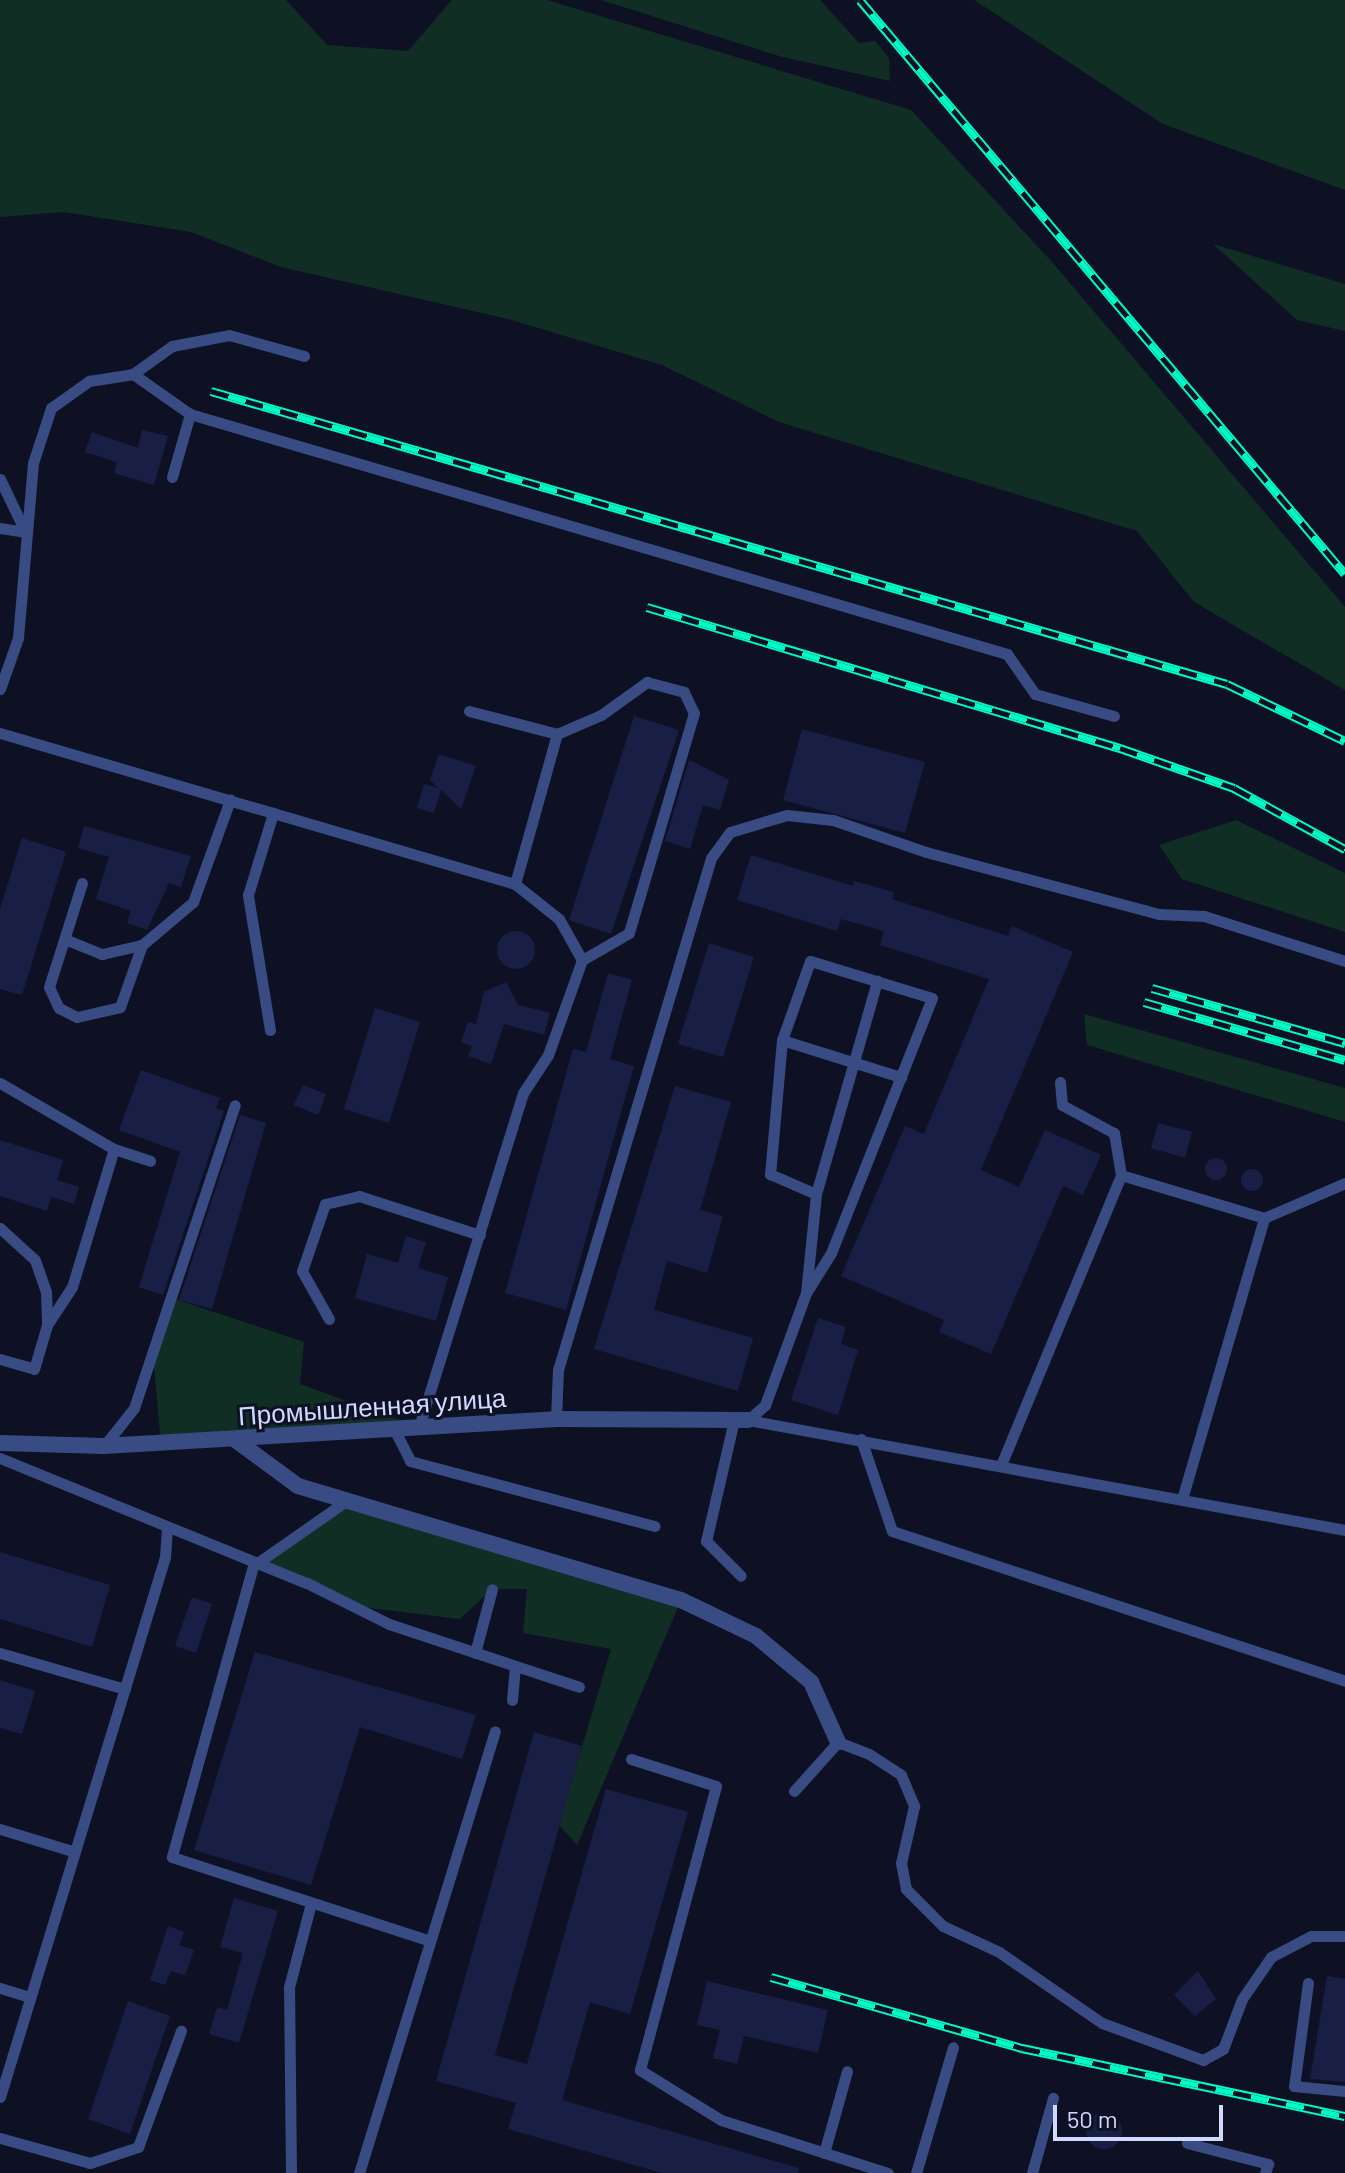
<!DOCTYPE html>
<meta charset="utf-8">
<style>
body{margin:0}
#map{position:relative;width:1345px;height:2173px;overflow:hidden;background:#0e1124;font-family:Barlow,sans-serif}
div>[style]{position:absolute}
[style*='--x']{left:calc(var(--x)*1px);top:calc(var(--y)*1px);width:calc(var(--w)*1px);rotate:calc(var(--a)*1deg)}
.green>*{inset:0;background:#112e24}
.building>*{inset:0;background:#191e45}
.round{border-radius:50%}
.lane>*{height:11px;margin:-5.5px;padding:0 5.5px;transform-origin:5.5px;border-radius:5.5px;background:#384c83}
.street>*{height:16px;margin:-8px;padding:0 8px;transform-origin:8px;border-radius:8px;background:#384c83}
.rail>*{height:9px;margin-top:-4.5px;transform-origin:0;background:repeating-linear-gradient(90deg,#0e1124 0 18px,#00fbc7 0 36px);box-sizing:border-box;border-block:2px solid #00fbc7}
span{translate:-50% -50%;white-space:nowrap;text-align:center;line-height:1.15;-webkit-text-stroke:6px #0e1124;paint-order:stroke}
.street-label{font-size:26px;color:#d0d9ff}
.scale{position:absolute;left:1053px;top:2105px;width:170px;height:36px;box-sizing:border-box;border:4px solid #d0d9ff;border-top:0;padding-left:10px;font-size:24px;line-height:28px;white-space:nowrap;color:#d0d9ff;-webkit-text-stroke:6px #0e1124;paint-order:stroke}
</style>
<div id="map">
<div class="green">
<div style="clip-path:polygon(0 0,286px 0,327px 45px,408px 51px,452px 0,547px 0,911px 110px,1052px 262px,1345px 607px,1345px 690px,1194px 602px,1137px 531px,779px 422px,662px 365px,508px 319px,281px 267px,191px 232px,64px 212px,0 217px)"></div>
<div style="clip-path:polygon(601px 0,820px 0,859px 43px,875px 41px,889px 58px,890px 81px,779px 56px)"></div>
<div style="clip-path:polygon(974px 0,1345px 0,1345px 190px,1163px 124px)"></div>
<div style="clip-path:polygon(1213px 244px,1345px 284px,1345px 331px,1297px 320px)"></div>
<div style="clip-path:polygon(1236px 820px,1345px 873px,1345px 932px,1182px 879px,1159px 845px)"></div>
<div style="clip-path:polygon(1084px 1014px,1345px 1088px,1345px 1122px,1087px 1045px)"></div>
<div style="clip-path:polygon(172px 1298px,304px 1342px,300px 1384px,419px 1427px,161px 1443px,153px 1356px)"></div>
<div style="clip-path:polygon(346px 1501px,681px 1600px,577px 1845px,559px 1825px,611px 1649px,523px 1633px,527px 1589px,492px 1589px,460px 1619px,353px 1606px,253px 1566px)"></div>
</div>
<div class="building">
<div style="clip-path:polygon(142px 430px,168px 436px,154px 485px,114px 473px,117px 462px,85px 452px,92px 432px,138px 448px)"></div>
<div style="clip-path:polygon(634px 716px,679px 730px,611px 934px,569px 920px)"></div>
<div style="clip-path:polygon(802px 729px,925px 762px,905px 833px,783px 800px)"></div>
<div style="clip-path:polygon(439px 754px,476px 766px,461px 809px,441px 790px,434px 813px,417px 808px,424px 784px,438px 788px,430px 780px)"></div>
<div style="clip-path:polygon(689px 760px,729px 780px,720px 810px,703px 805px,690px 849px,665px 841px)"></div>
<div style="clip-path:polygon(84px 826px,191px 856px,181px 887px,169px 883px,147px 930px,127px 923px,131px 911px,96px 899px,109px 857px,78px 848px)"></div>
<div style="clip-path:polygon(22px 838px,66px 852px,22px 995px,0 989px,0 909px)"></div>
<div style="clip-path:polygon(751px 855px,853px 886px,854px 881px,894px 892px,892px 899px,1008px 936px,1012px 926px,1073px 952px,981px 1170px,1019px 1187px,1045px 1130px,1101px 1155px,1083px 1195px,1063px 1186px,991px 1354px,939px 1332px,944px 1320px,841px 1276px,905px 1126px,924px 1134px,989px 979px,880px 945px,884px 931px,841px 919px,837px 931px,737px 900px)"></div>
<div class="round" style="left:497px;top:931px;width:38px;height:38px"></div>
<div style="clip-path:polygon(709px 943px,754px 957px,723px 1057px,678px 1044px)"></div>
<div style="clip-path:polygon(608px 973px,632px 980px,610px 1059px,634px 1066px,566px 1310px,505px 1293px,573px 1049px,586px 1052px)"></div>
<div style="clip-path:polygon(506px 982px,518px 1005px,550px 1013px,544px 1035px,504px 1024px,491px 1064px,468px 1056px,472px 1046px,461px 1042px,468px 1022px,476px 1024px,484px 992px)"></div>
<div style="clip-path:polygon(375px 1008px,420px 1022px,389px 1123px,344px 1109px)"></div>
<div style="clip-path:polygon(141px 1070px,220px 1098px,216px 1108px,224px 1111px,163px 1295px,139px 1287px,180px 1152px,119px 1130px)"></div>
<div style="clip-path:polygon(303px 1085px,326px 1094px,318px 1115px,294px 1105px)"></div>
<div style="clip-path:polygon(675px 1086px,731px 1102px,700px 1210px,723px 1216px,707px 1273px,667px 1261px,654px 1310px,753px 1338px,738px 1391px,594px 1349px)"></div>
<div style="clip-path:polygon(240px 1115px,266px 1123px,212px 1309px,179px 1300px)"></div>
<div style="clip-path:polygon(1158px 1123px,1192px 1132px,1185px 1158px,1151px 1148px)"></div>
<div style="clip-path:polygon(0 1140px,63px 1160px,57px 1180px,79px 1187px,74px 1204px,51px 1197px,47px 1211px,0 1196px)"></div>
<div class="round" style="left:1205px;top:1158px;width:22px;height:22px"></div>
<div class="round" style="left:1241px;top:1169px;width:22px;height:22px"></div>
<div style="clip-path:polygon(406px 1236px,426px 1242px,418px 1268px,448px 1277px,436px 1321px,355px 1298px,367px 1254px,398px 1263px)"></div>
<div style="clip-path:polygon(818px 1318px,846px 1327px,841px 1344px,858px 1350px,838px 1415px,791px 1400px)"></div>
<div style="clip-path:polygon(0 1552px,110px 1585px,92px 1647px,0 1619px)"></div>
<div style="clip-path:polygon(192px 1597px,212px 1604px,196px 1653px,175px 1646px)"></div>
<div style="clip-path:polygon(255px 1652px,476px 1715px,462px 1759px,360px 1727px,311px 1885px,194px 1850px)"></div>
<div style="clip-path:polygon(0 1680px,35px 1691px,22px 1734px,0 1728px)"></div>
<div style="clip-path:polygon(534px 1732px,582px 1746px,495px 2055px,527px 2064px,606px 1789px,688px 1812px,630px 2014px,590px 2002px,562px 2100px,799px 2168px,798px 2173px,662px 2173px,508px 2129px,516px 2103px,436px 2081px)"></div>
<div style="clip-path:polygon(234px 1898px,278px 1911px,239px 2043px,209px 2034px,217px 2007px,227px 2010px,243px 1953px,220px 1947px)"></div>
<div style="clip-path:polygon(168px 1926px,184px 1932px,179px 1945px,194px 1950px,185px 1975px,171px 1971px,165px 1985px,150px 1980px)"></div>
<div style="clip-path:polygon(1198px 1971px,1216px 1999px,1195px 2016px,1174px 1995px)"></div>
<div style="clip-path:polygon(1327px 1976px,1345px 1979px,1345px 2082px,1310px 2079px)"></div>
<div style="clip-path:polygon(707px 1981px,828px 2010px,818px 2053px,744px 2036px,737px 2064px,713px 2058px,720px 2030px,697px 2025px)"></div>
<div style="clip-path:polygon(128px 2001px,170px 2016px,130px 2134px,88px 2119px)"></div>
<div class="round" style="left:1086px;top:2113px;width:36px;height:36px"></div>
</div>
<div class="lane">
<div style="--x:133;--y:374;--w:70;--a:35.1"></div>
<div style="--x:190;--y:414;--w:852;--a:16.37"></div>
<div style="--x:1007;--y:654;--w:49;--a:55"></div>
<div style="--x:1035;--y:694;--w:82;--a:15.6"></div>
<div style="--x:172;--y:477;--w:66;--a:-74.1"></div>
<div style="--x:0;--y:479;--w:53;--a:64.4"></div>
<div style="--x:0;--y:528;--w:25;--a:9"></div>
<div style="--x:0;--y:689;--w:54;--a:-70.6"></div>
<div style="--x:18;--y:638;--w:176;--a:-85.1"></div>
<div style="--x:33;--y:463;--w:58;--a:-71.9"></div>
<div style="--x:51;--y:408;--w:47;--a:-35.4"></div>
<div style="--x:89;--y:381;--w:45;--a:-9"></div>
<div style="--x:133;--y:374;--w:48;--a:-35.7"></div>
<div style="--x:172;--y:346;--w:58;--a:-10.9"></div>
<div style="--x:229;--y:335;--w:78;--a:15.6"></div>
<div style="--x:469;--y:711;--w:91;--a:14.6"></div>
<div style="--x:557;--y:734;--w:48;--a:-23.4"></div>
<div style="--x:601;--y:715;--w:57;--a:-35.7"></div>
<div style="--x:647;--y:682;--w:38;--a:15"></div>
<div style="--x:684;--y:692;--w:23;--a:65"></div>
<div style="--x:694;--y:713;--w:229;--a:106.5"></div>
<div style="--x:629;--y:933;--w:54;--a:150.1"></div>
<div style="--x:0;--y:733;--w:537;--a:16.34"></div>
<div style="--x:515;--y:884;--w:56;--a:38.5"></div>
<div style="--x:559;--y:919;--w:47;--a:60.7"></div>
<div style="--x:582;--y:960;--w:101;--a:109.7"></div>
<div style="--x:548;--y:1055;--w:45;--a:123.3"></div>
<div style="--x:523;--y:1093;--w:350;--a:107.3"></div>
<div style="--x:82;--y:883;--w:109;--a:107.6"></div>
<div style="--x:49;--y:987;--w:23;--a:65"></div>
<div style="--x:59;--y:1008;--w:20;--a:27"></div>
<div style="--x:77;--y:1017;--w:44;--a:-13.1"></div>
<div style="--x:120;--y:1007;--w:66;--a:-70.5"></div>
<div style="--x:515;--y:884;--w:156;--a:-74.4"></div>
<div style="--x:67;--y:940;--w:38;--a:22"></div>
<div style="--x:102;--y:954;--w:41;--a:-12.7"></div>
<div style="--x:142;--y:945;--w:67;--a:-40.1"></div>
<div style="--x:193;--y:902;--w:109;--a:-70.1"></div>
<div style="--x:270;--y:1030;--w:137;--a:-99.3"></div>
<div style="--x:248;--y:895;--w:86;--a:-73"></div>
<div style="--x:782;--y:1040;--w:125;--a:17.3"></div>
<div style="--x:1060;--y:1082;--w:23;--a:85"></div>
<div style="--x:1062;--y:1105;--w:59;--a:28.3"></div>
<div style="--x:1114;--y:1133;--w:43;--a:80.5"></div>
<div style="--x:0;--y:1083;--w:132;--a:30.1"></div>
<div style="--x:114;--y:1149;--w:38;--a:18"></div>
<div style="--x:0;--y:1228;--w:47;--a:42.4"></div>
<div style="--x:35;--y:1260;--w:34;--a:71"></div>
<div style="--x:46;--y:1292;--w:32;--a:88"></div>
<div style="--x:806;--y:1293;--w:47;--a:-58"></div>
<div style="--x:831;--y:1253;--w:274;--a:-68.4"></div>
<div style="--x:932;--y:998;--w:127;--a:-163.1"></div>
<div style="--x:810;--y:961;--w:84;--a:109.5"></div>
<div style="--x:782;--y:1040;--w:135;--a:95.1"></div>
<div style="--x:770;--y:1174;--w:50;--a:23.5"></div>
<div style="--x:329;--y:1319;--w:55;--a:-119.4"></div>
<div style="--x:302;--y:1271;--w:71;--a:-71.1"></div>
<div style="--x:325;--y:1204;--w:35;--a:-13"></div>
<div style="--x:359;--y:1196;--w:127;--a:17.9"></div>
<div style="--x:0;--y:1359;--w:35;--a:16"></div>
<div style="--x:34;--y:1369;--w:46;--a:-73.5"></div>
<div style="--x:47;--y:1325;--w:45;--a:-56.7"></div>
<div style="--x:72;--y:1287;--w:144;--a:-73.1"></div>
<div style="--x:556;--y:1419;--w:49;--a:-87.7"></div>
<div style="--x:558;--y:1370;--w:534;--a:-73.36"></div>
<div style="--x:711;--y:858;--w:32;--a:-54"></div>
<div style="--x:730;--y:832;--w:59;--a:-16.6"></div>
<div style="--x:787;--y:815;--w:46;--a:6.2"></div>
<div style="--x:833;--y:820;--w:98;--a:19"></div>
<div style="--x:926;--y:852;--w:241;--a:14.9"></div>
<div style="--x:1159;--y:914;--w:45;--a:2.5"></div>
<div style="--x:1204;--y:916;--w:148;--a:17.7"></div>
<div style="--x:734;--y:1420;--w:124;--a:103"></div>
<div style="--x:706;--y:1541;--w:49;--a:45"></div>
<div style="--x:748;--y:1420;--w:607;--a:10.44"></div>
<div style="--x:748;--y:1420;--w:23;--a:-41"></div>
<div style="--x:765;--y:1405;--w:119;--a:-69.9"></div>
<div style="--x:806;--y:1293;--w:100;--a:-84.2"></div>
<div style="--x:816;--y:1194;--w:222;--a:-74"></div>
<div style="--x:394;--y:1429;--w:36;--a:63"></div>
<div style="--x:410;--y:1461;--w:253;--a:14.9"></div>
<div style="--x:861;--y:1439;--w:97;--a:71.4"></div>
<div style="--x:892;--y:1531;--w:477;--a:18.3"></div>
<div style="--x:104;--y:1446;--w:48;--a:-51.7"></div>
<div style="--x:134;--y:1408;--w:319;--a:-71.6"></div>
<div style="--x:0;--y:1458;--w:331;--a:22.2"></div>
<div style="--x:307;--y:1583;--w:92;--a:26.6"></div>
<div style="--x:389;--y:1624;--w:200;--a:18.3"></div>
<div style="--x:1001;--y:1465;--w:314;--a:-67.5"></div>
<div style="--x:1121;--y:1175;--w:149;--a:16.7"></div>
<div style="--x:1264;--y:1218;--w:88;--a:-23.4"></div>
<div style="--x:1182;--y:1499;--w:293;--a:-73.7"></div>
<div style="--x:346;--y:1501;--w:113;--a:145"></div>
<div style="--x:253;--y:1566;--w:302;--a:105.6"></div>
<div style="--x:172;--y:1857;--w:271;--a:18"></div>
<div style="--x:0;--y:1653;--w:130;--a:16.1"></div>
<div style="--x:475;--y:1653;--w:66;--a:-75.1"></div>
<div style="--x:512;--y:1700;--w:34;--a:-85"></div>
<div style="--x:631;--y:1759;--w:89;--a:17.6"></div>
<div style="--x:716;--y:1786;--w:294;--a:105"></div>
<div style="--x:640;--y:2070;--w:95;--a:31.7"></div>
<div style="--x:721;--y:2120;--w:175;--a:17.6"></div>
<div style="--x:794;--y:1791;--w:66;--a:-48.1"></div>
<div style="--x:838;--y:1742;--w:33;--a:21"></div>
<div style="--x:869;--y:1754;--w:38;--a:33"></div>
<div style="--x:901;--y:1775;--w:34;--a:67"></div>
<div style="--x:914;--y:1806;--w:58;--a:102.8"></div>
<div style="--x:901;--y:1863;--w:26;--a:79"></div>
<div style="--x:906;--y:1889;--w:52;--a:45"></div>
<div style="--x:943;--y:1926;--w:62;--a:24.9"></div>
<div style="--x:999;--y:1952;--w:125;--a:34.6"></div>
<div style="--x:1102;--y:2023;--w:108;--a:20.1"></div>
<div style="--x:1203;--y:2060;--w:23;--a:-29"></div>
<div style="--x:1223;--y:2049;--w:53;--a:-69.2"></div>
<div style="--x:1242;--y:1999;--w:51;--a:-55.4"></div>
<div style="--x:1271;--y:1957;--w:45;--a:-27.7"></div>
<div style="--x:1311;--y:1936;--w:34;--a:0"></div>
<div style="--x:0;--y:1829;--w:78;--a:17"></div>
<div style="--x:1308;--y:1983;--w:104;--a:97.7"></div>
<div style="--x:1294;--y:2086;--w:51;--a:5.6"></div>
<div style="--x:0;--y:1988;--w:31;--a:17"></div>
<div style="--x:0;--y:2097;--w:565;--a:-73.01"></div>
<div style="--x:165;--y:1557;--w:27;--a:-86"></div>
<div style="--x:0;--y:2138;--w:93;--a:15.5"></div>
<div style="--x:90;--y:2163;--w:51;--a:-18.4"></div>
<div style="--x:138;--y:2147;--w:124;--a:-69.7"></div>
<div style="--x:1187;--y:2143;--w:84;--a:14.5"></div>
<div style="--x:1268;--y:2164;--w:9;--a:108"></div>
<div style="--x:824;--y:2153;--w:85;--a:-74.3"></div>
<div style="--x:291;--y:2173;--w:186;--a:-90.6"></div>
<div style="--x:289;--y:1987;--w:87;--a:-75.3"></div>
<div style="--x:359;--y:2173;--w:462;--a:-72.9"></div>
<div style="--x:916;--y:2173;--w:131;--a:-73.6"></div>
<div style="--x:1032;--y:2173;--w:78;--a:-74.4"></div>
</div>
<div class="street">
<div style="--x:234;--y:1439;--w:79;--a:36.3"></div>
<div style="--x:298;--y:1486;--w:400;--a:16.6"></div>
<div style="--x:681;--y:1600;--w:83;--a:25.6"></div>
<div style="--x:756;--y:1636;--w:72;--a:39.9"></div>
<div style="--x:811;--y:1682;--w:66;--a:65.8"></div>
<div style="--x:0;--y:1443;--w:104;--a:1.7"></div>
<div style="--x:104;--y:1446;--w:453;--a:-3.4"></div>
<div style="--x:556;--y:1419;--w:192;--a:0.3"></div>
</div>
<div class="rail">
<div style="--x:860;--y:0;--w:751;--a:49.8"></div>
<div style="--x:211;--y:391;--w:1057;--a:16.09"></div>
<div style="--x:1227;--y:684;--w:131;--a:25.8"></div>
<div style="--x:647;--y:607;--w:494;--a:16.6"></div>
<div style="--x:1120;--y:748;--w:121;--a:19.3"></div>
<div style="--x:1234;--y:788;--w:127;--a:28.8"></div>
<div style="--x:1152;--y:988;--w:201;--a:15.9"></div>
<div style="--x:1144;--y:1002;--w:209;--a:16.1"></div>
<div style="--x:771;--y:1977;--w:261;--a:15.8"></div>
<div style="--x:1022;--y:2048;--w:330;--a:11.9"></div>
</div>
<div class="street-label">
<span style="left:372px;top:1406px;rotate:-4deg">Промышленная улица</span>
</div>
<div class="scale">50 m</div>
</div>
